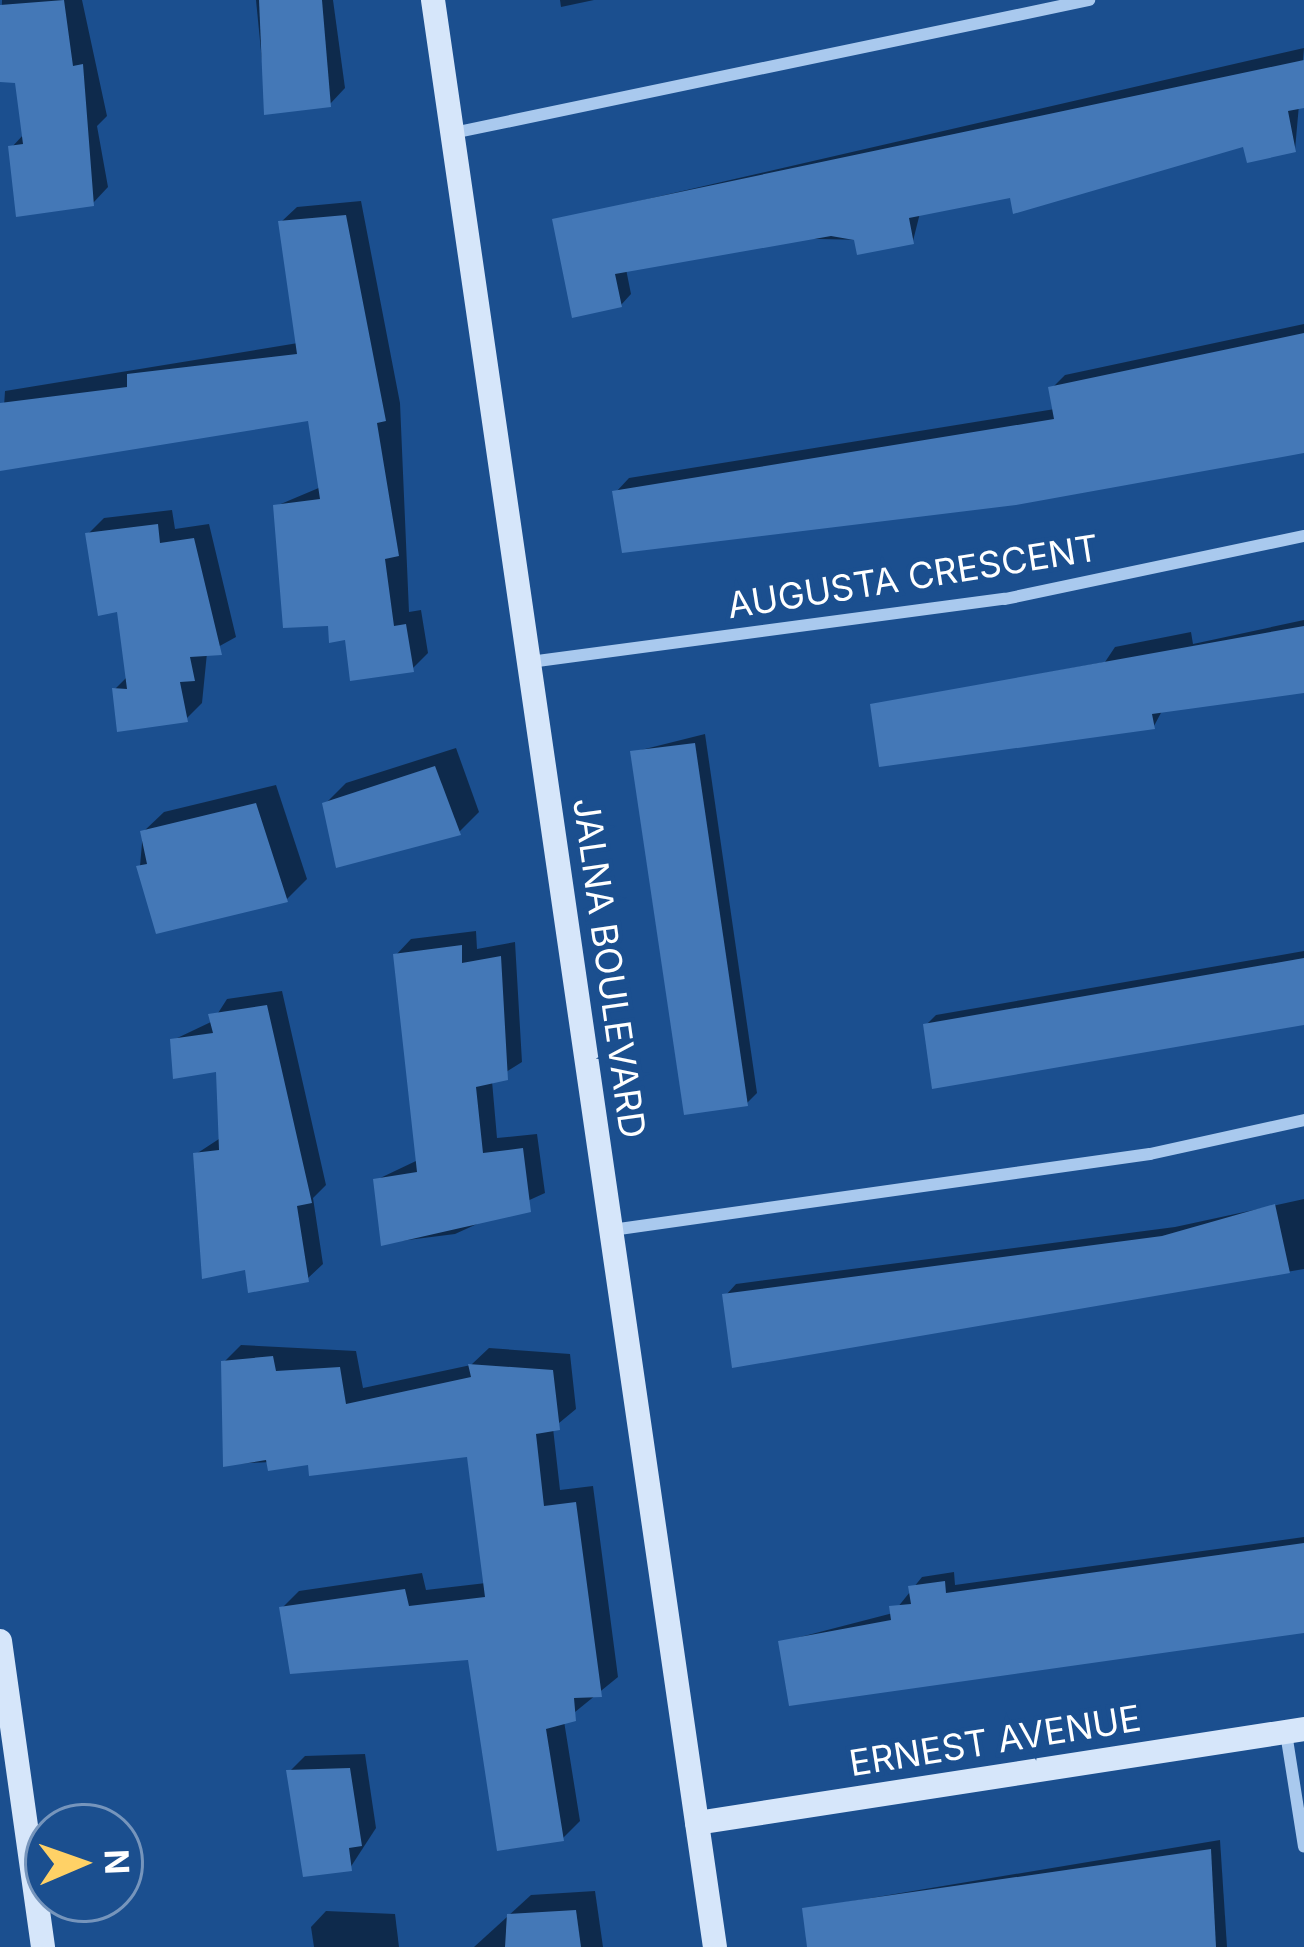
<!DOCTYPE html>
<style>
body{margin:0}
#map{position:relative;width:1304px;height:1947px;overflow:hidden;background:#1b4f8f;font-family:Inter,sans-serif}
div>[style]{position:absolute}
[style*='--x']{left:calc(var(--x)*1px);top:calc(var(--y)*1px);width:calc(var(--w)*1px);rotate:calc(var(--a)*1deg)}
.shadow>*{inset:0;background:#0007}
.building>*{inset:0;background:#4478b7}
.street>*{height:12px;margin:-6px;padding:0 6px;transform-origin:6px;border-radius:6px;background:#a9c9ee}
.secondary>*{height:24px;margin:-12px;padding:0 12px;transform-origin:12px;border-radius:12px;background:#d6e6fa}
span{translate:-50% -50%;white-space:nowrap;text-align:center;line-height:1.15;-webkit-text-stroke:9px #1b4f8f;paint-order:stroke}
.street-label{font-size:36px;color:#fff}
.north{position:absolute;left:24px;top:1803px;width:120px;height:120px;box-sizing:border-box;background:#1b4f8f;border:3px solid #7695bc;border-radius:50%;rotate:88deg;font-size:33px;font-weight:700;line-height:48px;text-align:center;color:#fff}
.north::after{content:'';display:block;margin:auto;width:42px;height:54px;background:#ffd166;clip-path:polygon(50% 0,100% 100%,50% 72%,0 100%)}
</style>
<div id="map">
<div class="shadow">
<div style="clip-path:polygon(82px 0,107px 116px,97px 126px,108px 187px,93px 203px,11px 148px,24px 134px,18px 80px,0 60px,2px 0)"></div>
<div style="clip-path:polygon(256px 0,333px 0,345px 88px,330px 104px,267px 112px)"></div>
<div style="clip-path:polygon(560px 0,594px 0,561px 7px)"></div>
<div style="clip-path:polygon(1304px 48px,1295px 150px,1246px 144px,920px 213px,913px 241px,771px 238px,626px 269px,631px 294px,621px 305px,556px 220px)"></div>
<div style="clip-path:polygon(361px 201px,400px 403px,409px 612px,421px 610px,428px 653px,412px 669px,330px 623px,276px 506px,321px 487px,310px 417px,0 468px,5px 391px,298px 343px,281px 222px,297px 207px)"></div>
<div style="clip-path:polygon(1304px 324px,1304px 447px,616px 492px,629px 478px,1055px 409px,1052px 388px,1065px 375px)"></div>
<div style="clip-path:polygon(172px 510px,175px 529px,209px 524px,236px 637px,207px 653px,202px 703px,186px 719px,115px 689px,128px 676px,120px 609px,88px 534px,104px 518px)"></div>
<div style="clip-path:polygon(1304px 620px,1304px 682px,1163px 709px,1154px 726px,874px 705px,1105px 662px,1115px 647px,1191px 632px,1193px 644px)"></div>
<div style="clip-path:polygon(705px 734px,757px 1093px,747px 1103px,633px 752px)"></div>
<div style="clip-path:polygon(456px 748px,479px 812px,459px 832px,325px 804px,346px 783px)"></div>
<div style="clip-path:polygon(276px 785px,307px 879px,287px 899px,140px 866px,143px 832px,164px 812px)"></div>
<div style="clip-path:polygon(476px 931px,477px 949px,515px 942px,522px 1062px,492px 1081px,497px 1138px,537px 1134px,545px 1193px,455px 1234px,384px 1243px,376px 1180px,418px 1160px,396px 955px,411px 939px)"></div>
<div style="clip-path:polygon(1304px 951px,1304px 1016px,926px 1025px,936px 1015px)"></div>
<div style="clip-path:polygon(282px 991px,326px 1185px,313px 1198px,323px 1264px,307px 1279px,248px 1267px,196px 1154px,222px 1137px,219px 1068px,173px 1040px,213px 1021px,227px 999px)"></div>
<div style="clip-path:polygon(1304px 1199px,1304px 1269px,735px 1365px,726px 1295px,736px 1284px,1175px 1227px)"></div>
<div style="clip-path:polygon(241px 1345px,356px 1351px,363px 1388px,471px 1365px,489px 1348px,570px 1354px,576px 1409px,553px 1428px,560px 1490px,593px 1486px,618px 1677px,564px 1721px,580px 1821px,563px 1838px,470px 1656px,282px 1608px,299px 1591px,422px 1573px,426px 1590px,486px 1583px,470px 1454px,226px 1464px,224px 1362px)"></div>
<div style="clip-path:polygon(1304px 1537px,1304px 1629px,781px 1642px,893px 1613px,922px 1577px,954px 1572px,955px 1585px)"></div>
<div style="clip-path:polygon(365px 1754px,376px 1828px,350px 1868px,290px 1771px,305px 1756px)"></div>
<div style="clip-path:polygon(1220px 1840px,1227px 1947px,814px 1947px,805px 1909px)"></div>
<div style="clip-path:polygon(595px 1891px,603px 1947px,474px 1947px,531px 1895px)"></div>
<div style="clip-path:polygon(326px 1911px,395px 1914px,399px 1947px,314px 1947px,311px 1927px)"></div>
</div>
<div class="building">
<div style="clip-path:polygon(64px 0,73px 66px,83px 64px,94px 206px,16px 217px,8px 146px,23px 144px,15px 83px,0 82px,0 5px)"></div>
<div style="clip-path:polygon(259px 0,322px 0,331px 107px,264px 115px)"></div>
<div style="clip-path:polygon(1304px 60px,1304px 108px,1288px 111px,1296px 152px,1247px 163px,1243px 147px,1013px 214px,1010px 198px,909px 218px,914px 244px,857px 255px,854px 240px,831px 236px,615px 274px,622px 307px,572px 318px,552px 219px)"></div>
<div style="clip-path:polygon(346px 215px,386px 421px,377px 423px,399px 556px,385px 559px,394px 626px,406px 624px,414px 672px,350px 681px,345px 640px,329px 643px,328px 626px,283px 628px,273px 505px,320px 499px,308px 421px,0 471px,0 403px,127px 387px,127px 374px,297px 354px,278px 221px)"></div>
<div style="clip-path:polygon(1304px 333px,1304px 453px,1016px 505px,622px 553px,612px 491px,1054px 419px,1048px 387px)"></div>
<div style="clip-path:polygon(158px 524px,160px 543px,194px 538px,222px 655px,190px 657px,195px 681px,180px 682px,188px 722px,117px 732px,112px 688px,127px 689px,117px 612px,98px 616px,85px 533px)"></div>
<div style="clip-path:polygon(1304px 626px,1304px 693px,1152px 714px,1155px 729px,879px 767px,870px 704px)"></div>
<div style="clip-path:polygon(695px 743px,748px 1106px,684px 1115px,630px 751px)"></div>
<div style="clip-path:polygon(435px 766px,461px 835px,336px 868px,322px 803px)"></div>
<div style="clip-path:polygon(256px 803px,288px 902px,156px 934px,136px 866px,147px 864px,140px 831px)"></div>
<div style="clip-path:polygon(462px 945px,462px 963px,501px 956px,508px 1080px,476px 1087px,483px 1153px,523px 1148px,531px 1212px,381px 1246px,373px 1179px,417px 1172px,393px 954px)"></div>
<div style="clip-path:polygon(1304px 958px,1304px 1025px,932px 1089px,923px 1024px)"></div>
<div style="clip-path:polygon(267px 1005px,312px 1203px,297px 1206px,309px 1282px,248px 1293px,245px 1270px,202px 1279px,193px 1153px,219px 1150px,216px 1072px,173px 1079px,170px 1039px,213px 1033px,208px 1014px)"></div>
<div style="clip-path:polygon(1275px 1204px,1290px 1273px,732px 1368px,722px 1294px,1162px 1236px)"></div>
<div style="clip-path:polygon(273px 1356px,276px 1371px,340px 1367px,346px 1404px,471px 1377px,468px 1364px,553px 1370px,560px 1430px,536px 1434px,544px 1506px,576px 1502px,602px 1697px,574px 1698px,576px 1721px,546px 1729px,564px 1841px,497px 1851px,468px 1660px,290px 1674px,279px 1607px,405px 1589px,409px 1606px,485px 1597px,467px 1457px,309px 1476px,308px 1465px,268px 1471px,266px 1460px,223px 1467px,221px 1361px)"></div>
<div style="clip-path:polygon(1304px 1543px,1304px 1633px,789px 1706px,778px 1641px,891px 1620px,889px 1606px,911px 1604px,908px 1586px,945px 1581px,946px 1593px)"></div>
<div style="clip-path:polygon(350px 1768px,362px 1846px,349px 1848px,352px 1871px,303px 1877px,286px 1770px)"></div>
<div style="clip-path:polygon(1211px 1849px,1216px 1947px,807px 1947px,802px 1908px)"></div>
<div style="clip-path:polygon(576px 1910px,581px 1947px,505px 1947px,507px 1914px)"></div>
</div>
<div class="street">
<div style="--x:453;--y:133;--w:650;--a:-11.81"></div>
<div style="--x:530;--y:662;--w:479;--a:-7.6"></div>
<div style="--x:1005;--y:599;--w:306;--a:-11.9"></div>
<div style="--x:612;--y:1230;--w:543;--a:-8.04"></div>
<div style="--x:1150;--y:1154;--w:158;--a:-12.4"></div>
<div style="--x:1286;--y:1733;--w:115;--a:81"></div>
</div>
<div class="secondary">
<div style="--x:433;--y:0;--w:1967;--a:81.76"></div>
<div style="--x:0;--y:1641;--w:309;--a:82"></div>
<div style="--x:697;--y:1823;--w:614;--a:-8.8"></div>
</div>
<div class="street-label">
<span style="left:913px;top:577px;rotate:-9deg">AUGUSTA CRESCENT</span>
<span style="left:609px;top:968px;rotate:82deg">JALNA BOULEVARD</span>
<span style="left:995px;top:1741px;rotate:-9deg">ERNEST AVENUE</span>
</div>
<div class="north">N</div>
</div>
